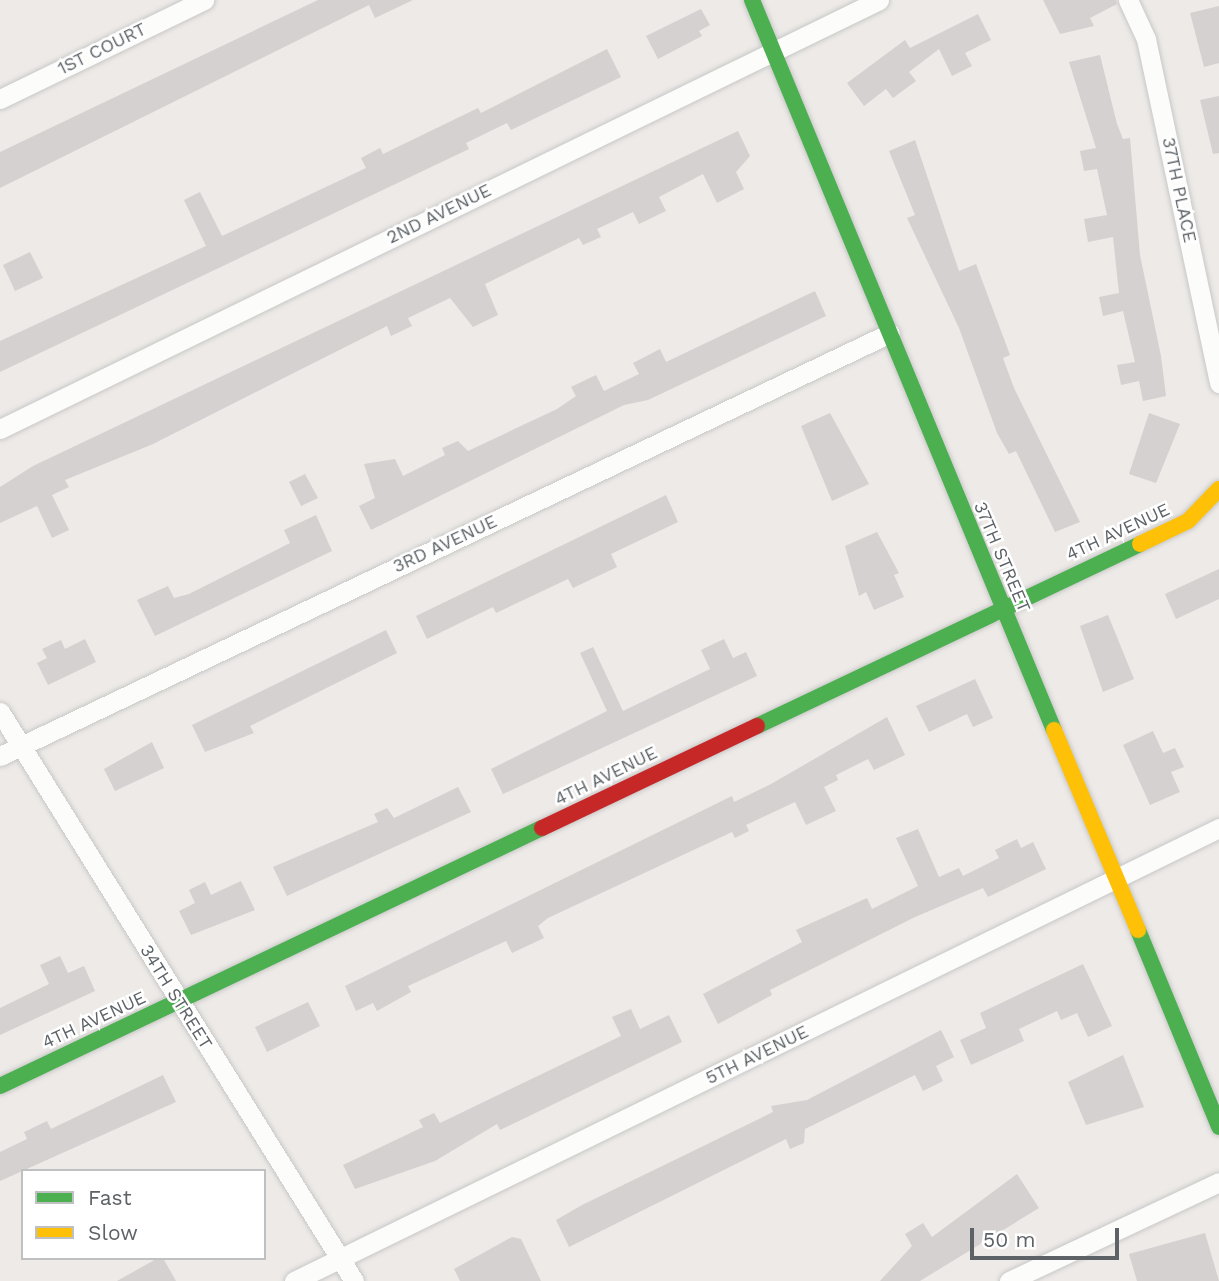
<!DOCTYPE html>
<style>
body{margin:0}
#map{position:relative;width:1219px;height:1281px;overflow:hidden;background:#edeae7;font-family:"Work Sans",sans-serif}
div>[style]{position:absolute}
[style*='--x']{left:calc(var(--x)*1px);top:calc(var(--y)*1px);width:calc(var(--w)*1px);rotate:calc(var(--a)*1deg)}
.building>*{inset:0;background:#d4d1d0}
.roads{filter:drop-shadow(0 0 2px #c8c8c8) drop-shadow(0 0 2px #c8c8c8)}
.street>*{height:19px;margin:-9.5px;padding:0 9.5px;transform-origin:9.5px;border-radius:9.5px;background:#fcfcfb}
.fast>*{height:16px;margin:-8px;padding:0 8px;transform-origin:8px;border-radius:8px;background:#4caf50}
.slow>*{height:16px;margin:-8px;padding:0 8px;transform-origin:8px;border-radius:8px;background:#ffc107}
.jam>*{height:16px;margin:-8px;padding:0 8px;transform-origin:8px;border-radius:8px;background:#c62828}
span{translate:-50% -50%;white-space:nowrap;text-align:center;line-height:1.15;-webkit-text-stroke:5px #fff;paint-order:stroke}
.street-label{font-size:18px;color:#5c6266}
.legend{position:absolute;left:21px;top:1169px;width:245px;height:91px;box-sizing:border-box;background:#fff;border:2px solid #bec0c2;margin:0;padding:9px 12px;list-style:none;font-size:21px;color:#5c6266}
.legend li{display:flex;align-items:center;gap:14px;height:35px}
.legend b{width:35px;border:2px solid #bec0c2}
.scale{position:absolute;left:970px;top:1228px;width:149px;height:32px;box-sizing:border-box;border:4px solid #5c6266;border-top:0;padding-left:9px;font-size:21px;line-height:24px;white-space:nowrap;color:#5c6266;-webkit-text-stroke:5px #fff;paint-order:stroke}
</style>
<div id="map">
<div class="building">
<div style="clip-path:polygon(318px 0,413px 0,375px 18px,369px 5px,0 188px,0 152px)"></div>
<div style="clip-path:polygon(1043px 0,1116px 0,1117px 4px,1090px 18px,1094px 26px,1060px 34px)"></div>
<div style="clip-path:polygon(1219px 6px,1219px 63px,1204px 67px,1190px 13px)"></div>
<div style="clip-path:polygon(701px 9px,710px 25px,699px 31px,702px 36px,658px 59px,646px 36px)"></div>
<div style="clip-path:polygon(978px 14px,991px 40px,965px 53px,972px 66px,952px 76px,939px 49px,909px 72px,916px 81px,893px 98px,886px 89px,864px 106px,847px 83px,905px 40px,910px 48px)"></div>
<div style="clip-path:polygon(607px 49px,621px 77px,511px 130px,507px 123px,466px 143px,469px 149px,0 372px,0 341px,206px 246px,184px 200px,200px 192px,222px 236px,366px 168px,361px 158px,380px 148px,383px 154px,478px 108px,481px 113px)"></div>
<div style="clip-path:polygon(1100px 55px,1117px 124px,1123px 139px,1130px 138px,1140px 255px,1161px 356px,1166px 396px,1143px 401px,1139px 381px,1121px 385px,1117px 365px,1135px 362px,1123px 311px,1103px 316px,1099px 297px,1119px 293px,1113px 237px,1088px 242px,1084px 219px,1107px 215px,1097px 169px,1084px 171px,1080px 151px,1096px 148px,1069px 62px)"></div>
<div style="clip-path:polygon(1219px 96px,1219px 153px,1213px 154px,1200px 100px)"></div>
<div style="clip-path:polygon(738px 131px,750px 156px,736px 172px,744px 189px,717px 203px,703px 174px,659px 197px,666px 211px,639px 224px,633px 212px,597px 229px,601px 237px,583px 245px,579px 238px,485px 284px,498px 315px,473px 327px,450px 298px,408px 318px,412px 326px,391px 336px,387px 326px,153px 444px,65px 480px,69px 487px,52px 495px,69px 530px,52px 538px,37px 506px,0 523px,0 487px,33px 466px)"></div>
<div style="clip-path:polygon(915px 140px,959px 271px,976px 264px,1010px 355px,1003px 358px,1014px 388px,1080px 522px,1055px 532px,1016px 451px,1009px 454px,997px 433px,959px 328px,907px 218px,915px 215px,889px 151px)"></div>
<div style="clip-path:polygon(30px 252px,43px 278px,15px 291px,3px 265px)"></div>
<div style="clip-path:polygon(815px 291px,826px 316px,648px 400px,624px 405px,371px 530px,359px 506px,375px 498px,364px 464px,395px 459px,403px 476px,445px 455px,442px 448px,458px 441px,468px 451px,557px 409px,576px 396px,571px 387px,596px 375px,604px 391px,639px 374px,633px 363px,660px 349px,666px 362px)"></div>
<div style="clip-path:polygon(830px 413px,869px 484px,832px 501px,801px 426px)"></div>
<div style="clip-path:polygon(1149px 413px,1180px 424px,1156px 483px,1129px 474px)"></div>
<div style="clip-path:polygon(305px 474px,318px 498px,301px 506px,289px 482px)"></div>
<div style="clip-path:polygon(666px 495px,678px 522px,611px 554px,617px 567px,573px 588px,568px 579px,496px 613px,493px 607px,427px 639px,416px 616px)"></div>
<div style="clip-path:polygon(316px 515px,332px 551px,155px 636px,137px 600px,168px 586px,174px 598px,189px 594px,290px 543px,284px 530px)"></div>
<div style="clip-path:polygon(877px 532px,899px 573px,894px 575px,904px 597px,874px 610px,866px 592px,859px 596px,845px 546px)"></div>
<div style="clip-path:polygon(1219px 569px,1219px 599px,1176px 619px,1165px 594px)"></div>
<div style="clip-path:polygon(1108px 615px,1134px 679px,1103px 692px,1080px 626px)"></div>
<div style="clip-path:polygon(386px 630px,397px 653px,250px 726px,254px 733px,205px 752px,192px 725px)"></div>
<div style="clip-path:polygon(85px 639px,96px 662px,48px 685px,37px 663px,47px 658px,42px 649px,61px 640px,65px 649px)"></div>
<div style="clip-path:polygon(724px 639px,733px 658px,746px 652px,757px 676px,503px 794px,491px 769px,607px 711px,580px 653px,593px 647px,623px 711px,710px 669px,701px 650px)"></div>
<div style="clip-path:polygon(975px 679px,993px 718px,973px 727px,967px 714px,929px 732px,916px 706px)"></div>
<div style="clip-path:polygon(887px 717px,905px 755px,874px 770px,868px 759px,836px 775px,838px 780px,824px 787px,836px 811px,806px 825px,795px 802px,746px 825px,749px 831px,735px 838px,732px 832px,548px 918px,538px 926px,544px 938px,512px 953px,506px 941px,408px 986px,411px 992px,377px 1011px,373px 1003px,356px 1011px,345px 986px,732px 796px,734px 802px,771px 784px)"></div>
<div style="clip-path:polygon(1153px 731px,1163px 753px,1175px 748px,1184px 767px,1171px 772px,1180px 792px,1150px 805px,1123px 745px)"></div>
<div style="clip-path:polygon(152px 742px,164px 768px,115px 791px,104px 769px)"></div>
<div style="clip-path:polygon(458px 787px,471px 812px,287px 896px,273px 867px,378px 822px,374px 814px,387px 808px,394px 818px)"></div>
<div style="clip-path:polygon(918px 829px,939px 877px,959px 868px,963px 876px,999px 858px,995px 850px,1017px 839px,1021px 848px,1033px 842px,1046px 869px,988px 897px,983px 888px,915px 917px,770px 990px,772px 995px,718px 1024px,703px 994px,802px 942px,796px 930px,867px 898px,872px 909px,918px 886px,896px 838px)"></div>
<div style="clip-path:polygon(241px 881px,255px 910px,191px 935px,179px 911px,195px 903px,189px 890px,205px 882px,211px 895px)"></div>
<div style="clip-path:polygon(60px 956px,68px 973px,84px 966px,95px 991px,0 1035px,0 1008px,49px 984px,40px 965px)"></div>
<div style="clip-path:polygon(1083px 964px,1112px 1026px,1088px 1037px,1077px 1013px,1061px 1020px,1057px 1011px,1019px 1029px,1024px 1041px,971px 1065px,960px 1040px,986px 1028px,980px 1013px)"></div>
<div style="clip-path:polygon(308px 1002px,320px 1026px,267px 1052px,255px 1027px)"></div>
<div style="clip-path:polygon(631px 1009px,640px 1029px,669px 1015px,682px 1042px,500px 1130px,497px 1124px,435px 1161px,355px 1189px,343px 1165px,423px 1127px,419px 1120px,434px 1113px,440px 1123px,621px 1036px,612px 1017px)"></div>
<div style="clip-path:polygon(941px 1030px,954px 1057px,936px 1066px,943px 1081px,923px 1091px,915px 1075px,805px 1129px,804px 1143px,790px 1149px,786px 1139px,569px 1247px,556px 1220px,582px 1205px,773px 1112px,771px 1106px,807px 1100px)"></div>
<div style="clip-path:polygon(1123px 1055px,1144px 1107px,1086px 1125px,1068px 1082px)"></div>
<div style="clip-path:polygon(163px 1075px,176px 1102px,0 1181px,0 1152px,27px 1139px,24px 1132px,47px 1121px,51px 1129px)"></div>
<div style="clip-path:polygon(1017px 1174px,1039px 1208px,920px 1281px,880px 1281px,912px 1246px,905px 1234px,923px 1223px,932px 1237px)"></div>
<div style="clip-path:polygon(1205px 1233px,1219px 1281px,1137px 1281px,1129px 1254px)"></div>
<div style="clip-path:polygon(512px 1237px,521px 1239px,541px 1281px,460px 1281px,454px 1269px)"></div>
<div style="clip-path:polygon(163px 1258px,176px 1281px,117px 1281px,158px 1258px)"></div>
</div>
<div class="roads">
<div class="street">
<div style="--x:1128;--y:0;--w:43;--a:65.2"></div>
<div style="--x:1146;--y:39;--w:352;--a:78"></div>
<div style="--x:0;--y:99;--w:227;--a:-25.9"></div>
<div style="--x:0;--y:429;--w:978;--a:-26.01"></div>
<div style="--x:0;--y:712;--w:670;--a:58.11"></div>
<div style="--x:0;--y:756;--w:985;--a:-25.42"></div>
<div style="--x:294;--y:1281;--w:1030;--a:-26.09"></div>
<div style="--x:1009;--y:1281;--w:232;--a:-25.2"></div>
</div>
<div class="fast">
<div style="--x:752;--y:0;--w:790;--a:67.53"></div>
<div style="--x:757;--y:726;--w:424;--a:-25.4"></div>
<div style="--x:1138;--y:930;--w:213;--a:67.6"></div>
<div style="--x:0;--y:1086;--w:600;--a:-25.46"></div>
</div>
<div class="slow">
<div style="--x:1140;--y:544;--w:53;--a:-25.6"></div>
<div style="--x:1188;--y:521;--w:45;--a:-45.9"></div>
<div style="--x:1054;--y:730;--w:217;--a:67.2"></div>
</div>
<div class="jam">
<div style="--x:542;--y:828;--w:238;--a:-25.4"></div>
</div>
</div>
<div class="street-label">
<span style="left:102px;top:49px;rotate:-26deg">1ST COURT</span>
<span style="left:1179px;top:190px;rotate:78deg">37TH PLACE</span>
<span style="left:439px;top:214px;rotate:-26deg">2ND AVENUE</span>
<span style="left:1118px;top:532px;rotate:-25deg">4TH AVENUE</span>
<span style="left:445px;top:544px;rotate:-25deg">3RD AVENUE</span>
<span style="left:1002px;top:557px;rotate:67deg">37TH STREET</span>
<span style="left:606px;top:776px;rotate:-26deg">4TH AVENUE</span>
<span style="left:176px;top:997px;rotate:58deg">34TH STREET</span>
<span style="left:94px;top:1020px;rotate:-25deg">4TH AVENUE</span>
<span style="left:757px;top:1055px;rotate:-26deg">5TH AVENUE</span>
</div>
<ul class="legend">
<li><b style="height:9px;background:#4caf50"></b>Fast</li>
<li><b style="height:9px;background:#ffc107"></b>Slow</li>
</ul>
<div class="scale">50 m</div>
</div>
